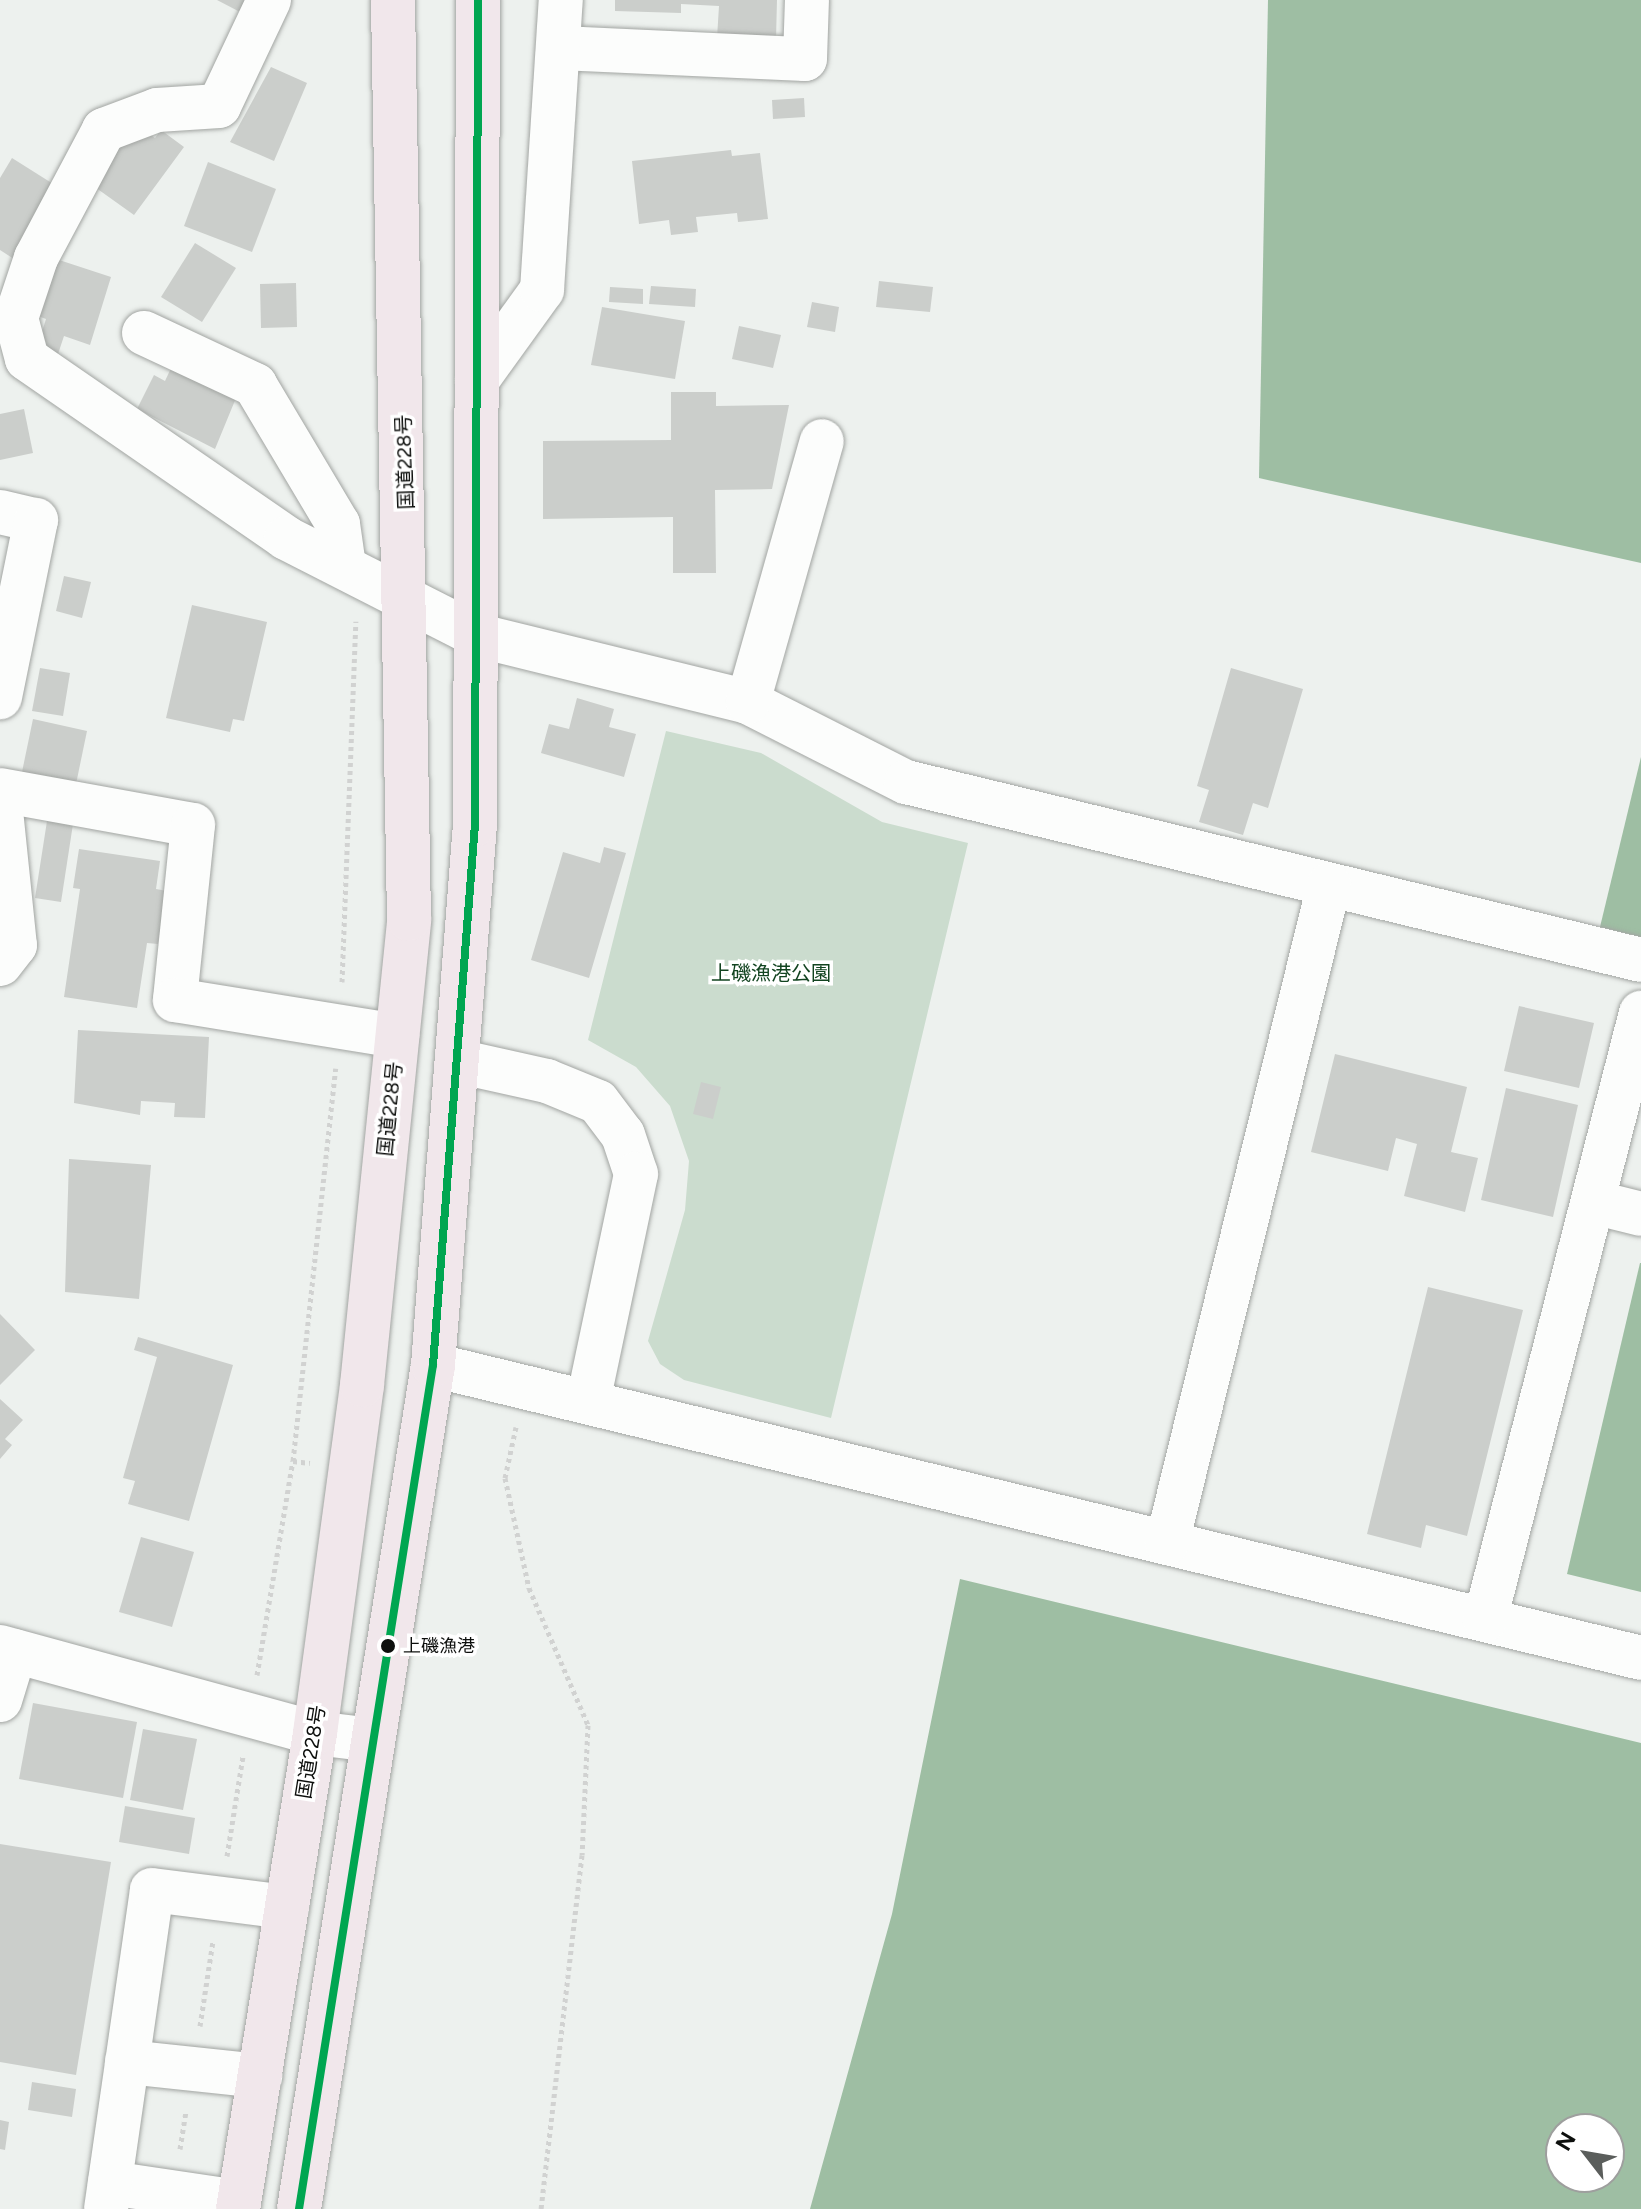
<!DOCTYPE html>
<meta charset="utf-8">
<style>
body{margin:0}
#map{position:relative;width:1641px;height:2209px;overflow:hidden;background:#edf1ee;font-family:Figtree,"Noto Sans JP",sans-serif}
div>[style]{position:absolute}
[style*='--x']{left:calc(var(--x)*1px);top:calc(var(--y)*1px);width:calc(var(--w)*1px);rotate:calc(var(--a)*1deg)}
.green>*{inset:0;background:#cbdcce}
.water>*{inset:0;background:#9ebea3}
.building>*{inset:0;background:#cbcecb}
.path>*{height:5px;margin-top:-2.5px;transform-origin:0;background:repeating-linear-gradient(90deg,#d1d2d1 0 4px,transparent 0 8px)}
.roads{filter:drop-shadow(0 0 2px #a2a5a2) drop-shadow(0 0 2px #a2a5a2)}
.minor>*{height:44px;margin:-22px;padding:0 22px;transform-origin:22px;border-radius:22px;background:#fcfdfc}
.highway>*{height:44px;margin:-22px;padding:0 22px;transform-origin:22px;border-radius:22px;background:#f1e7eb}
.bus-1>*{height:8px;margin:-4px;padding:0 4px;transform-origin:4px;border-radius:4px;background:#00a651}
.dots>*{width:22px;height:22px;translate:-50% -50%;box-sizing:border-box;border:4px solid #fff;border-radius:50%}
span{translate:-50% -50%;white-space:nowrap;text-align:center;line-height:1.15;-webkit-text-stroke:7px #fff;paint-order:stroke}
.bus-label{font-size:18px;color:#0d0f0d}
.left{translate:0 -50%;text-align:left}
.street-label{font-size:20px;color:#0d0f0d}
.park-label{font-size:20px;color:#124420}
.north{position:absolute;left:1545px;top:2113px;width:80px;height:80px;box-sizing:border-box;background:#fff;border:2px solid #9e9f9e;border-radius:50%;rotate:301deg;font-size:22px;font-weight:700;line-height:32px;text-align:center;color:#0d0f0d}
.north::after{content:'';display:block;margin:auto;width:28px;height:36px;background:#5b5e5c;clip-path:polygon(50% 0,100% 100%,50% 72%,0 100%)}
</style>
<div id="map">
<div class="green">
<div style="clip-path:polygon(666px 731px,761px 753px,882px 822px,968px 843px,831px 1418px,684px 1380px,660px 1364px,648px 1341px,685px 1210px,689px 1161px,670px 1106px,636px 1067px,588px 1040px)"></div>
</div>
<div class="water">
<div style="clip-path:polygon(1268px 0,1641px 0,1641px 563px,1259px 478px)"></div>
<div style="clip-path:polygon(1641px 757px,1641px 937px,1600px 927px)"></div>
<div style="clip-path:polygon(1640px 1263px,1641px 1263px,1641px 1592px,1567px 1574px)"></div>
<div style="clip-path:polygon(evenodd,960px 1579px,1641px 1743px,1641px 2209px,810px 2209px,892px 1914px,960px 1579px,1561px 2129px,1609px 2129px,1609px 2177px,1561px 2177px,1561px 2129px)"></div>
</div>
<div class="building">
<div style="clip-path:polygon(217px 0,246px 0,240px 12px)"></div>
<div style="clip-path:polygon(615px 0,777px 0,776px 40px,717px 38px,719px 6px,681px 4px,681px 13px,615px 11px)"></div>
<div style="clip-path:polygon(271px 67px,307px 83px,274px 161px,230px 142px)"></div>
<div style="clip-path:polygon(804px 98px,805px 117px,773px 119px,772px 100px)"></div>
<div style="clip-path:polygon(136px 124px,155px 138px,161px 130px,184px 147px,134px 215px,92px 185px)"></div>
<div style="clip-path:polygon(731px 150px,732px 156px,760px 153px,768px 219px,738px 222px,737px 213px,696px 217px,698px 232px,671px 235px,669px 220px,639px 224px,632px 161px)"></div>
<div style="clip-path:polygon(12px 158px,58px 187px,14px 259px,0 250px,0 178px)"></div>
<div style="clip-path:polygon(208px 162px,276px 189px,252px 252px,184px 226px)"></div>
<div style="clip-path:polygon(195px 243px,236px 268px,202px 322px,161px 297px)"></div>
<div style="clip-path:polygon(53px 258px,111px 277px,90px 345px,64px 336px,58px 354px,37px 347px,46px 319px,35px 315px)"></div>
<div style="clip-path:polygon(879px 281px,933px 287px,930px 312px,876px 307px)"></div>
<div style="clip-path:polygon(296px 283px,297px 327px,261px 328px,260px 284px)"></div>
<div style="clip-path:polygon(651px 286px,696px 289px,695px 307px,649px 304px)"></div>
<div style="clip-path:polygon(610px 287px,643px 289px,643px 304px,609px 302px)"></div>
<div style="clip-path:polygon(812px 302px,839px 307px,835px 332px,807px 327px)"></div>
<div style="clip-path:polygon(602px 307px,685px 321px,675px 379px,591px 365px)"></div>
<div style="clip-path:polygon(739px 326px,781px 335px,773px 368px,732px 359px)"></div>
<div style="clip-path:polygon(172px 366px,236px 398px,215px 449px,137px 409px,154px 375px,165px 381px)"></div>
<div style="clip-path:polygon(671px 392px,716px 392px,716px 406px,789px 405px,772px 489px,715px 490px,716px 573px,673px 573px,673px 517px,543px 519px,543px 441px,671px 440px)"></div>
<div style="clip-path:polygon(24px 409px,33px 453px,0 460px,0 414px)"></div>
<div style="clip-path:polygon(64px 576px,91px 582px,82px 618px,56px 611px)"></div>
<div style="clip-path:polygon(192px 605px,267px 622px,244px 721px,233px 719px,230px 732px,166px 718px)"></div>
<div style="clip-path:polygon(40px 668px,70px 673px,63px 716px,32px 711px)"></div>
<div style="clip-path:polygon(1231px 668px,1303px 689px,1268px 808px,1253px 803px,1243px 835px,1199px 822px,1209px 790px,1197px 786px)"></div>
<div style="clip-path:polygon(577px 698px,614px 709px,609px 727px,636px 734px,624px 777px,541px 753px,549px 724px,569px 729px)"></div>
<div style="clip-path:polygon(33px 719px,87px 731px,76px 784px,22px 772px)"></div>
<div style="clip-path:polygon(47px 821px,73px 824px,61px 902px,35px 898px)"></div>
<div style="clip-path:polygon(604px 847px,626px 853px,589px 978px,531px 960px,563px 852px,600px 863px)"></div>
<div style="clip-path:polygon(79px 849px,160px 861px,156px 889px,167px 891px,158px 944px,147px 943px,137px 1008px,64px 997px,80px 889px,73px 888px)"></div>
<div style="clip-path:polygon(1519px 1006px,1594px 1023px,1579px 1088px,1504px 1071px)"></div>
<div style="clip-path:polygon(78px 1030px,209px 1037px,205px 1118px,174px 1117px,175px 1103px,141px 1101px,140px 1115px,74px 1103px)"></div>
<div style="clip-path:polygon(1335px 1054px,1467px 1087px,1451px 1152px,1478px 1158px,1465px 1212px,1404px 1196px,1417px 1144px,1396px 1138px,1388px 1171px,1311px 1152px)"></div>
<div style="clip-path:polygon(701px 1082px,721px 1087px,713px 1119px,693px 1114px)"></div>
<div style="clip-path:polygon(1506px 1088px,1578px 1105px,1553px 1217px,1481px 1200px)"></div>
<div style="clip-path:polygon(69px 1159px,151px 1165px,139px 1299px,65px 1292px)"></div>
<div style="clip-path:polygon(1428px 1287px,1523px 1310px,1467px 1536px,1426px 1525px,1421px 1548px,1367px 1534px)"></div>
<div style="clip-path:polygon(0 1314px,35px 1350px,0 1385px)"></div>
<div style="clip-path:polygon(138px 1337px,233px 1365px,189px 1521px,128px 1504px,135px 1481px,123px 1478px,157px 1357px,134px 1350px)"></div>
<div style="clip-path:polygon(0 1399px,23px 1420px,5px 1439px,12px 1445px,0 1459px)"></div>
<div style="clip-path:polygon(141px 1537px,194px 1552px,172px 1627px,119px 1612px)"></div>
<div style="clip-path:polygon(33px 1703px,137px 1722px,123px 1798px,19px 1779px)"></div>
<div style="clip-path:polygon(143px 1729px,197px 1739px,183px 1810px,130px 1800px)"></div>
<div style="clip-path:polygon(125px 1806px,195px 1818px,189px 1854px,119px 1842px)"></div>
<div style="clip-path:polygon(0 1844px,111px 1862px,76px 2075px,0 2062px)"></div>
<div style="clip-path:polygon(32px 2082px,76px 2089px,72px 2117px,28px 2110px)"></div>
<div style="clip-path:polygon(0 2120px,9px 2122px,5px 2150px,0 2149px)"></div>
</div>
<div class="path">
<div style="--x:342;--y:982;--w:361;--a:-87.8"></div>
<div style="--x:516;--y:1427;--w:52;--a:102.2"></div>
<div style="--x:505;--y:1478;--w:113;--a:77.7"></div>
<div style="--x:529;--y:1588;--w:149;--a:66.7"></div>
<div style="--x:588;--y:1725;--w:130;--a:92.6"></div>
<div style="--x:582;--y:1855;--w:356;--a:96.6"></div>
<div style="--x:293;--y:1461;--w:395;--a:-83.8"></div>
<div style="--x:257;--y:1675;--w:217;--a:-80.5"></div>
<div style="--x:293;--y:1461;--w:17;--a:7"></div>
<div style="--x:227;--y:1856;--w:101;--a:-80.9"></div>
<div style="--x:200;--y:2026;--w:86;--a:-81.3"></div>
<div style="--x:180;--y:2149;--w:38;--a:-81"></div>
</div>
<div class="roads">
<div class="minor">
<div style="--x:269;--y:0;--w:117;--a:115.3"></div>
<div style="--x:219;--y:106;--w:62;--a:176.3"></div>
<div style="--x:157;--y:110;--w:57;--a:159.3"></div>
<div style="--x:104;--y:130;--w:145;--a:118"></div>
<div style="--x:36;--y:258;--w:63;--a:108.4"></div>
<div style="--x:16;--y:318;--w:42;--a:75"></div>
<div style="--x:27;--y:359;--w:315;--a:34.6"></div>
<div style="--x:286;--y:538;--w:213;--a:27"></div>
<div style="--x:476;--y:635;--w:280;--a:13.8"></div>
<div style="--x:748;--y:702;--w:177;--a:26.9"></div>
<div style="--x:906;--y:782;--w:756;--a:13.61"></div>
<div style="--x:560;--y:48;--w:245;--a:2.6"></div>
<div style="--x:805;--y:59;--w:59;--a:-88.1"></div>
<div style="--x:144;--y:333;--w:123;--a:25.1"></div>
<div style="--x:255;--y:385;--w:162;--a:59.2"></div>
<div style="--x:338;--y:524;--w:42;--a:81.9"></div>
<div style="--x:477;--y:380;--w:111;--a:-54.2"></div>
<div style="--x:542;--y:290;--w:291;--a:-86.3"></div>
<div style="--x:0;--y:512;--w:37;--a:13"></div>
<div style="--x:36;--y:520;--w:181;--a:101.5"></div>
<div style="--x:748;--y:702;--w:271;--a:-74.2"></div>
<div style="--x:0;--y:790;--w:196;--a:10.3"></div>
<div style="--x:193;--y:825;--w:176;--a:95.9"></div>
<div style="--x:175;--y:1000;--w:225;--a:9.2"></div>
<div style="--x:0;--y:801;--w:145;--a:84.1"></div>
<div style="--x:15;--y:945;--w:24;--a:128"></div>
<div style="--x:457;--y:1061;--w:92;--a:12.5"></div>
<div style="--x:547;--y:1081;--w:55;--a:22.4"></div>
<div style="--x:598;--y:1102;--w:41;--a:52.9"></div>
<div style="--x:623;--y:1135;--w:41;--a:71.6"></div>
<div style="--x:636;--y:1174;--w:233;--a:101.9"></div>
<div style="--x:1593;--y:1202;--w:49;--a:14"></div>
<div style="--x:433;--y:1365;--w:1243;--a:13.63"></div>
<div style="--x:1167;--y:1543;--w:678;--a:-76.17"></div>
<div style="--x:1485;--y:1620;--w:627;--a:-75.59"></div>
<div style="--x:0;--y:1647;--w:327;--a:15.3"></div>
<div style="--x:315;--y:1733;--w:58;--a:6.9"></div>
<div style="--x:0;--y:1700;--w:51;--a:-73"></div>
<div style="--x:127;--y:2062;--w:134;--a:6"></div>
<div style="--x:110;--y:2183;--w:130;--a:8.4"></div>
<div style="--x:106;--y:2209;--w:322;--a:-81.8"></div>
<div style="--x:152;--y:1890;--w:136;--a:7.2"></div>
</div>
<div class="highway">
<div style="--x:238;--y:2209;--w:482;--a:-80.8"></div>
<div style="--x:315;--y:1733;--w:351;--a:-82.3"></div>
<div style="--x:362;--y:1385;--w:468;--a:-84.2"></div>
<div style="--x:409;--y:919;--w:919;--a:-91"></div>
<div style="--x:299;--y:2209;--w:855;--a:-80.98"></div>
<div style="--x:433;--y:1365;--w:543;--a:-85.56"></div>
<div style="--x:475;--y:824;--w:824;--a:-89.79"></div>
</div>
</div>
<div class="bus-1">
<div style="--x:299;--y:2209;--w:855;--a:-80.98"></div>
<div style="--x:433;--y:1365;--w:543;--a:-85.56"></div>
<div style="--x:475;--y:824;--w:824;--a:-89.79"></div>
</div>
<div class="dots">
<div style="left:388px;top:1646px;background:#0d0f0d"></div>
</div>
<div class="bus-label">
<span class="left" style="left:403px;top:1646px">上磯漁港</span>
</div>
<div class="street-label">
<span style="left:405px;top:462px;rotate:-92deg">国道228号</span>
<span style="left:390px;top:1109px;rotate:-84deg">国道228号</span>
<span style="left:311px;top:1752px;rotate:-81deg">国道228号</span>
</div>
<div class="park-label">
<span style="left:771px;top:973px">上磯漁港公園</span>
</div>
<div class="north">N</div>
</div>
